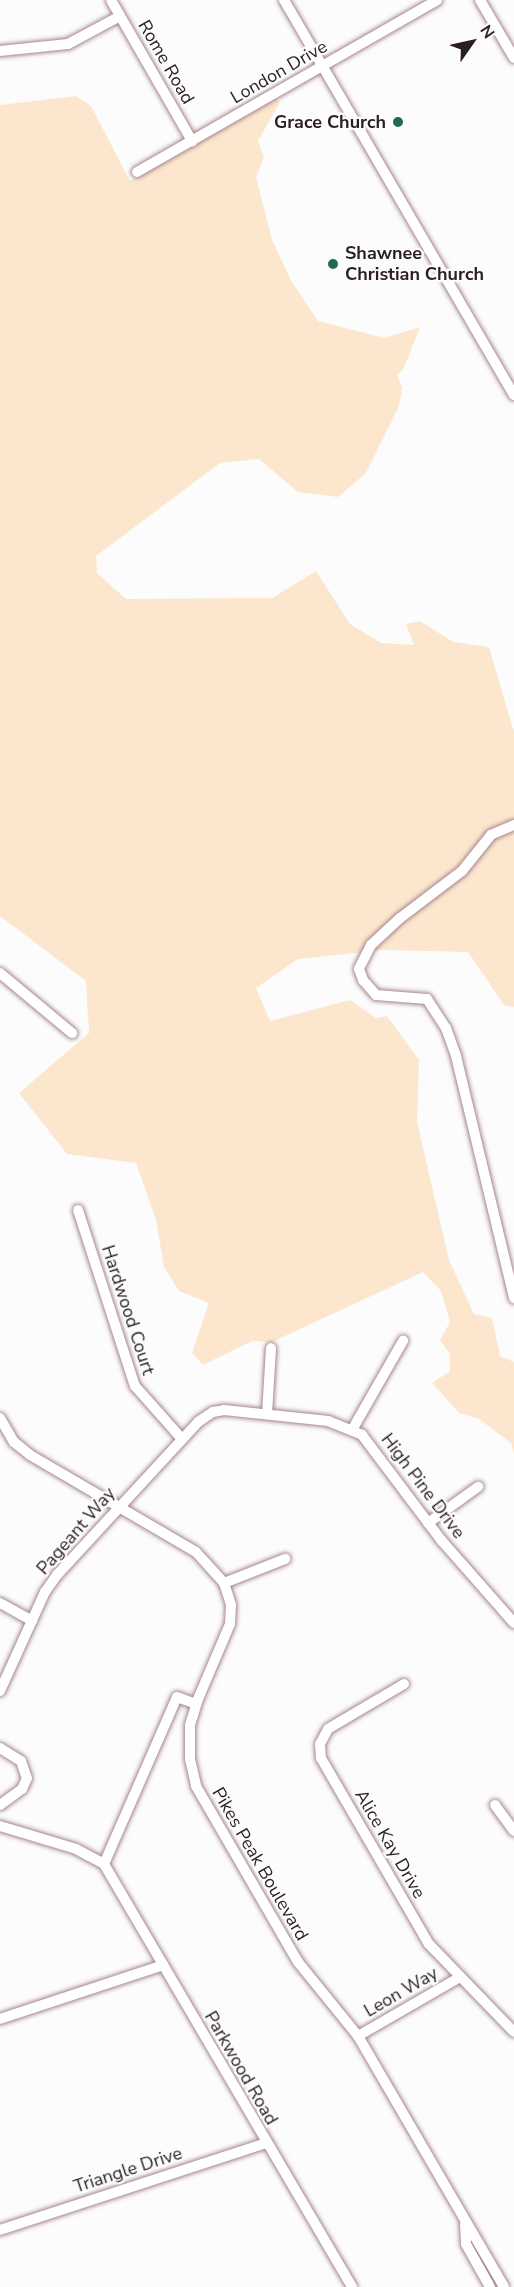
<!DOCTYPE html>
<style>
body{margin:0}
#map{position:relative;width:514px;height:2287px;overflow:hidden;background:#fbfcfb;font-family:"Nunito Sans",sans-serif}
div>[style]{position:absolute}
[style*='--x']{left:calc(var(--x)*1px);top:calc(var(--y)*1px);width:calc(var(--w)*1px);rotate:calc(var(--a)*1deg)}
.green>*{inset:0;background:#fce7ce}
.roads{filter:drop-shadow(0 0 2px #a8858d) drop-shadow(0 0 2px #a8858d)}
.minor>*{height:10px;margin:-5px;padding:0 5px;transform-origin:5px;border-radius:5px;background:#fff}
.dots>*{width:16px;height:16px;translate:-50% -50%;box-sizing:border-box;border:3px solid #fbfcfb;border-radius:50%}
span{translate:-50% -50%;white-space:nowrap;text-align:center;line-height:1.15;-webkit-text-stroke:4.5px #fbfcfb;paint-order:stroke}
.street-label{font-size:18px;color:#2b1e21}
.poi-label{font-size:18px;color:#2b1e21;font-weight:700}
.right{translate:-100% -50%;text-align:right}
.left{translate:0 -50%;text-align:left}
.north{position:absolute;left:442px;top:12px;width:60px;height:60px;-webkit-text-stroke:4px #fbfcfb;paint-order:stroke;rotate:56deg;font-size:16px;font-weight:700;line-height:24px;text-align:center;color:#2b1e21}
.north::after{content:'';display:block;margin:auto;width:21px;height:27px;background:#2b1e21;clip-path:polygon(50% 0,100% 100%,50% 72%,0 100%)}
</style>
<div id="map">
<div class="green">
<div style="clip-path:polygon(76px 96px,91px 106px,130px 181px,276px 97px,280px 102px,258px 141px,264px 157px,256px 177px,272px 240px,292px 282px,318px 321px,384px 338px,420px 327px,403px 370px,397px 375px,402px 388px,399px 406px,366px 473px,338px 497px,298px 492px,259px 459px,220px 463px,96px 556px,97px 573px,126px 599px,272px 598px,316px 571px,350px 624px,381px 643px,414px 645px,406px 624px,420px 621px,453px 642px,489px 647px,514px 732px,514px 1007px,504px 1005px,468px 952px,382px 950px,298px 959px,256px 988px,270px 1021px,350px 1000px,376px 1018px,387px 1016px,419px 1060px,417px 1122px,449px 1260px,474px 1314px,492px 1318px,500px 1356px,514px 1362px,514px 1454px,511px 1443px,479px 1419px,459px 1413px,432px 1383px,450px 1371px,450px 1354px,440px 1340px,450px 1322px,441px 1291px,423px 1272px,272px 1342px,252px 1341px,203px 1365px,192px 1353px,209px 1303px,179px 1291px,164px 1267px,156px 1220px,136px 1163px,67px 1154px,19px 1093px,89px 1033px,86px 981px,0 916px,0 105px)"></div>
</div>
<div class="roads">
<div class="minor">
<div style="--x:111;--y:0;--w:163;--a:60.1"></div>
<div style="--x:284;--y:0;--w:457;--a:59.8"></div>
<div style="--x:480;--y:0;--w:67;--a:59.6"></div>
<div style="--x:0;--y:51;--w:68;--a:-5.9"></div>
<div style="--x:68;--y:44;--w:59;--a:-28.3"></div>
<div style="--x:137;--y:172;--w:346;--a:-29.8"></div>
<div style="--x:514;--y:825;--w:25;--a:157"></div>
<div style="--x:491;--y:835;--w:46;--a:128.9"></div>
<div style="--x:462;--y:871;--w:78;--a:142.8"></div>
<div style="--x:400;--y:918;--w:40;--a:137"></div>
<div style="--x:371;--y:945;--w:27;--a:117"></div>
<div style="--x:359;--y:969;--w:12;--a:70"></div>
<div style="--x:363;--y:980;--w:20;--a:49"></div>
<div style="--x:376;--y:995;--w:51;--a:4.5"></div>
<div style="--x:427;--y:999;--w:35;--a:57"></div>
<div style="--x:446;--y:1028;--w:30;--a:70"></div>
<div style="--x:456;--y:1056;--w:249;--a:76.5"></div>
<div style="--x:0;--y:973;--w:94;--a:39.8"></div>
<div style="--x:78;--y:1210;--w:185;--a:72.1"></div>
<div style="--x:135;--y:1386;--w:71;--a:48.4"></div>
<div style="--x:267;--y:1414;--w:66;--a:-86.5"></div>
<div style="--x:0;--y:1418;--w:28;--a:60"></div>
<div style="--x:14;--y:1442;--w:21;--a:39"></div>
<div style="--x:30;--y:1455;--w:192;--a:30.3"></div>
<div style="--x:196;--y:1552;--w:42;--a:47.9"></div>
<div style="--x:224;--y:1583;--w:23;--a:72"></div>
<div style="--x:231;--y:1605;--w:19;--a:93"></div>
<div style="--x:230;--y:1624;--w:82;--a:113.1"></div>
<div style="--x:198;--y:1699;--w:28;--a:107"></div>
<div style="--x:190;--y:1726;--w:33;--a:90"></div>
<div style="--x:190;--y:1759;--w:28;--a:77"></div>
<div style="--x:196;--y:1786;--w:203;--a:59.9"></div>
<div style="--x:298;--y:1962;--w:95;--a:51"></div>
<div style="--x:358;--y:2036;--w:290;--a:59.8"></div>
<div style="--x:352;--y:1430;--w:103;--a:-60.2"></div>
<div style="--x:428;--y:1523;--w:62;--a:-35.8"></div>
<div style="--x:224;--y:1583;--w:66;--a:-21.5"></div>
<div style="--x:0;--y:1603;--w:37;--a:29"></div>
<div style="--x:404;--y:1684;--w:88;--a:149.4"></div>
<div style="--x:328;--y:1729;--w:17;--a:118"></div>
<div style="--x:320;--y:1744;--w:14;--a:86"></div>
<div style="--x:321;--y:1758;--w:215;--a:59.9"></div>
<div style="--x:429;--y:1944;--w:122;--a:46"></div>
<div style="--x:0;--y:1691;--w:109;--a:-65.6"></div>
<div style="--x:45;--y:1592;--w:21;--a:-55"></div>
<div style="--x:57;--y:1575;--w:208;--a:-47.3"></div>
<div style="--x:198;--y:1422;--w:18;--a:-34"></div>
<div style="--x:213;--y:1412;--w:11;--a:-10"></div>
<div style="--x:224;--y:1410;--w:105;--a:6"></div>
<div style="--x:328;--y:1421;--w:37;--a:22"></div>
<div style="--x:362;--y:1435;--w:133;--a:53"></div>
<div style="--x:442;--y:1541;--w:109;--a:48.7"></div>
<div style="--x:0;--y:1748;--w:25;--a:32"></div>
<div style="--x:21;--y:1761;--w:18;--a:71"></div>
<div style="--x:27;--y:1778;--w:12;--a:114"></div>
<div style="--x:22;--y:1789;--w:27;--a:144"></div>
<div style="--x:495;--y:1805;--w:32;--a:54"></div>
<div style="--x:0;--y:1826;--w:79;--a:16.8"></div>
<div style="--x:76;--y:1849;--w:32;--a:28"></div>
<div style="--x:104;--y:1864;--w:490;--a:59.6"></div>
<div style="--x:104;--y:1864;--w:182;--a:-66.4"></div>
<div style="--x:177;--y:1697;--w:20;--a:20"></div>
<div style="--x:0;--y:2019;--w:172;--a:-18.3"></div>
<div style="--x:358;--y:2036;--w:118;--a:-30"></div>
<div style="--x:465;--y:2224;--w:20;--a:87"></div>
<div style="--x:466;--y:2244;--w:49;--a:60.8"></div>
<div style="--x:0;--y:2230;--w:280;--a:-18.1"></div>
</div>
</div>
<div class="dots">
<div style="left:398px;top:122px;background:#246758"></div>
<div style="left:333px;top:264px;background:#246758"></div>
</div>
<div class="street-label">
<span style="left:166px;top:62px;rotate:60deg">Rome Road</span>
<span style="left:279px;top:72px;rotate:-30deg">London Drive</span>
<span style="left:128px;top:1310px;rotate:72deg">Hardwood Court</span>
<span style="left:423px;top:1486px;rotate:53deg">High Pine Drive</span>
<span style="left:76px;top:1531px;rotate:-49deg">Pageant Way</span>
<span style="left:390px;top:1844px;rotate:60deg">Alice Kay Drive</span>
<span style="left:260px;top:1864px;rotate:60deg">Pikes Peak Boulevard</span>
<span style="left:401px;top:1992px;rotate:-30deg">Leon Way</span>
<span style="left:241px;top:2068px;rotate:60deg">Parkwood Road</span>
<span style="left:128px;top:2170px;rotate:-18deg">Triangle Drive</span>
</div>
<div class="poi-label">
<span class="right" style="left:386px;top:122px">Grace Church</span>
<span class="left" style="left:345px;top:264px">Shawnee<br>Christian Church</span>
</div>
<div class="north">N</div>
</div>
